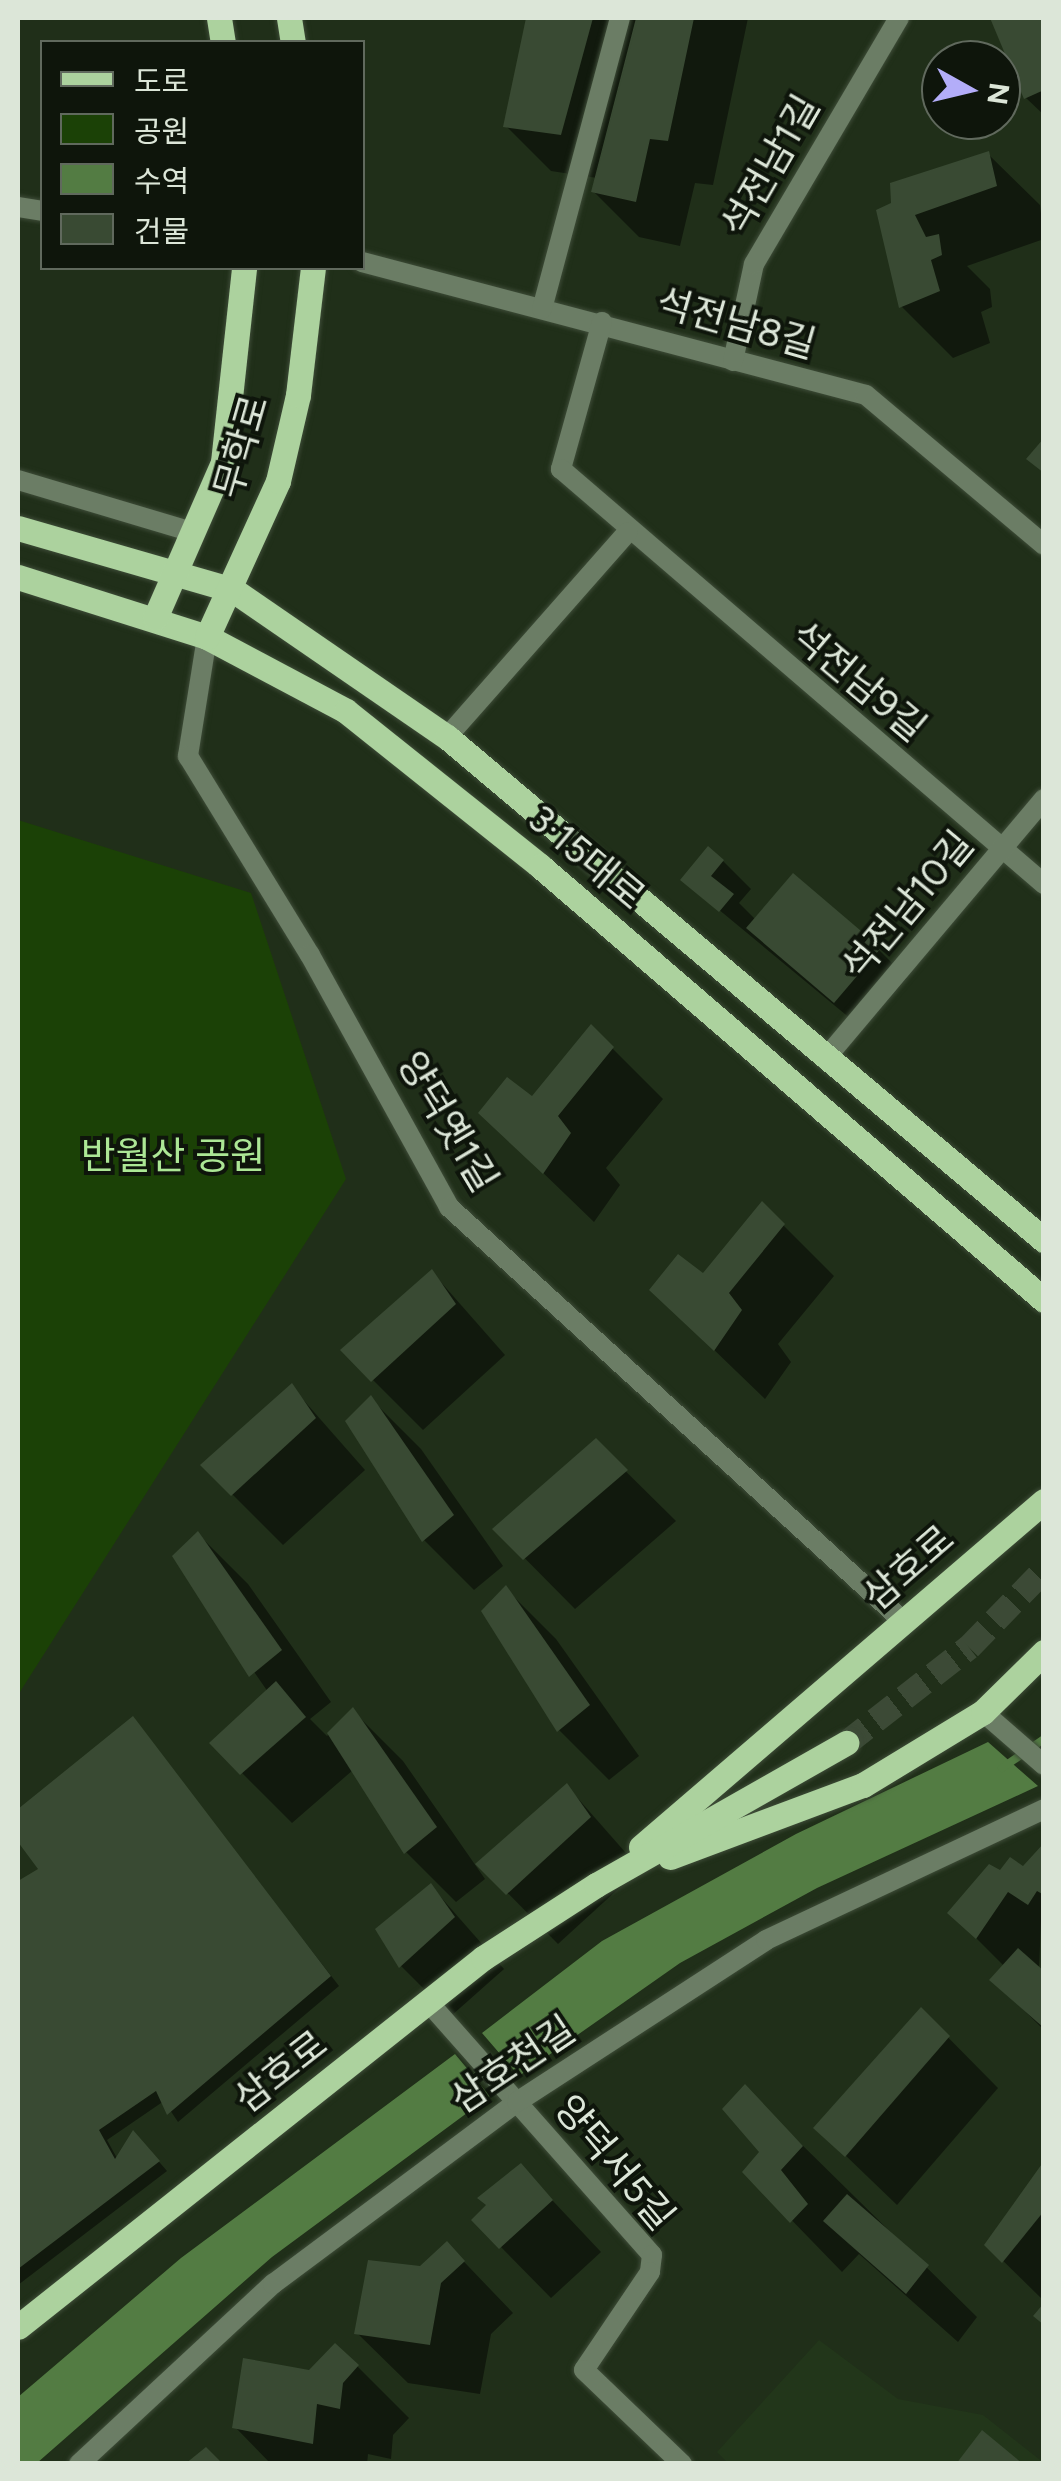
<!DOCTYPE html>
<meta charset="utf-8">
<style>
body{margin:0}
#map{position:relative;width:1061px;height:2481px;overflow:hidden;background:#202f19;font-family:Figtree,"Noto Sans KR",sans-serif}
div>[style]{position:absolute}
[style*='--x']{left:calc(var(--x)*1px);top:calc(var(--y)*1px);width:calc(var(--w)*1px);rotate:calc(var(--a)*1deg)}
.built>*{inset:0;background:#22361a}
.green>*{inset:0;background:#1b4106}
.water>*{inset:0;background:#537c43}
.shadow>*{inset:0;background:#0007}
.stream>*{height:8px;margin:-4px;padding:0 4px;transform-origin:4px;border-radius:4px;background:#537c43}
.building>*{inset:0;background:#394a33}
.primary-tunnel>*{height:25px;margin-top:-12.5px;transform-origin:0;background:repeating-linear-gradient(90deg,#3c4a36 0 25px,transparent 0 37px)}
.roads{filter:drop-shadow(0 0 2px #3e4c38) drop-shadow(0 0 2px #3e4c38)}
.street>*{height:20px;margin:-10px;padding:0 10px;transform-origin:10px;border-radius:10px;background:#6b7d65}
.primary>*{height:25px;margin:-12.5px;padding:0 12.5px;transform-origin:12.5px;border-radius:12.5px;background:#acd29e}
span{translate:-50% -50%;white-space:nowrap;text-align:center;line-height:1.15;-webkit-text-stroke:8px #0e150b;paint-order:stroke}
.street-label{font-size:38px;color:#dce6d8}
.park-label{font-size:38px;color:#ace795}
.frame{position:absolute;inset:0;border:20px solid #dce6d8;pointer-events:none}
.legend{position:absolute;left:40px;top:40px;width:325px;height:230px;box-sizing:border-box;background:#0e150b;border:2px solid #60695d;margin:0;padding:12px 18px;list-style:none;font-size:30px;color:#dce6d8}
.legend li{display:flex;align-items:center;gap:20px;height:50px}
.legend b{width:50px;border:2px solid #60695d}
.north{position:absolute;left:921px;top:40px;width:100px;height:100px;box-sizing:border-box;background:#0e150b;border:2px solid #60695d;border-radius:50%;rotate:98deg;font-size:28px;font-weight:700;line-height:40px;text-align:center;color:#dce6d8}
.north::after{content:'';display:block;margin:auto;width:35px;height:45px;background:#b3adf9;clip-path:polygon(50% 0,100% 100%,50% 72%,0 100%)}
</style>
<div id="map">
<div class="built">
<div style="clip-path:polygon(819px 2340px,898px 2399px,983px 2415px,1044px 2463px,729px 2464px,717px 2452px)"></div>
</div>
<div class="green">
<div style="clip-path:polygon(18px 820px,251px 893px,346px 1179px,18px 1695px)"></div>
</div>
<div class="water">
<div style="clip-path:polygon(988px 1742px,1038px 1786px,817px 1888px,680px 1963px,519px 2076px,482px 2033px,602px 1941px,796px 1834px)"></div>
<div style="clip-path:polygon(455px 2054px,490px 2096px,272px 2257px,37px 2463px,18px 2463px,18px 2397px,181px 2258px)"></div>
</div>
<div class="shadow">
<div style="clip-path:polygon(529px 18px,748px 18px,713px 185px,695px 183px,680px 246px,639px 237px,594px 192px,597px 178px,551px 171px,506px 126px)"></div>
<div style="clip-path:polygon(992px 18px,1044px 18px,1044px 115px,1026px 98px)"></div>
<div style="clip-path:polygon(988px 154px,1040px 205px,1044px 239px,967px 266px,990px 289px,992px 307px,981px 312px,990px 343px,953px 358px,901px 306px,879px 212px)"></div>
<div style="clip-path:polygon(723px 861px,751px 889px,739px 903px,756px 920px,879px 950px,907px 978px,863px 1029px,683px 880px)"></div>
<div style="clip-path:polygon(591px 1027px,663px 1099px,606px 1168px,620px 1185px,594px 1222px,481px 1113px,532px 1100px)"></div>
<div style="clip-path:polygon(762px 1204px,834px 1276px,778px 1344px,791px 1362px,765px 1399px,652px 1290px,703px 1277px)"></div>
<div style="clip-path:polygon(432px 1272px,505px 1355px,423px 1430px,344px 1351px)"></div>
<div style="clip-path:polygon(292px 1387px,365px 1470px,283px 1545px,203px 1465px)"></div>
<div style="clip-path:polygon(371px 1399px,421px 1449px,503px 1566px,474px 1590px,424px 1540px)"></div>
<div style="clip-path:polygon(596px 1442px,676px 1521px,575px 1609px,496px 1529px)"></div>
<div style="clip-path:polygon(198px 1534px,248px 1584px,331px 1702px,310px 1719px,327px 1736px,353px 1711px,403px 1761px,485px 1879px,456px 1902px,406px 1852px,353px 1770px,292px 1823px,212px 1743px,268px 1692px,175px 1557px)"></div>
<div style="clip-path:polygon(506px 1589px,556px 1639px,639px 1756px,609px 1780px,559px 1730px)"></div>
<div style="clip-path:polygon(133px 1720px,339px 1986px,178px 2122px,164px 2101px,107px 2140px,118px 2160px,142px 2142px,167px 2171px,18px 2285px,18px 1884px,41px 1870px,18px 1838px,18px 1812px)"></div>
<div style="clip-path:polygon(567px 1786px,640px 1869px,558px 1944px,479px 1864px)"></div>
<div style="clip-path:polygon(1044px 1847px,1039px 1970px,1044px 2030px,993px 1980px,1005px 1967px,950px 1912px,1000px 1873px,1023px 1869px)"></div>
<div style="clip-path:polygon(431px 1886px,504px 1969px,451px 2016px,401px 1966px,378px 1929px)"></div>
<div style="clip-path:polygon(922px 2011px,998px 2088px,897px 2205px,817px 2128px)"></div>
<div style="clip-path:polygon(795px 2138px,977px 2317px,958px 2342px,859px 2254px,842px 2272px,745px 2172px)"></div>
<div style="clip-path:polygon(520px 2166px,601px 2252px,551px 2298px,501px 2247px)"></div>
<div style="clip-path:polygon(1044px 2169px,1044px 2301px,987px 2245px)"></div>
<div style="clip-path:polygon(447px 2244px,513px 2313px,491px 2334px,480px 2394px,408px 2383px,357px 2333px)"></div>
<div style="clip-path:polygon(357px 2366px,409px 2418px,393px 2435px,391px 2459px,368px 2454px,367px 2464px,271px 2464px,235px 2427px,310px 2373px)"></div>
</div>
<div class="stream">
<div style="--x:1002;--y:1768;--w:51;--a:-34.6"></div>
<div style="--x:466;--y:2084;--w:51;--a:-37.1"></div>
</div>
<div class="building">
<div style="clip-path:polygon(526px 18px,593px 18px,561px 135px,503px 127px)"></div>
<div style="clip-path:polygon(636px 18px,694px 18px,668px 141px,650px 139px,636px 202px,591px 192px)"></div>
<div style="clip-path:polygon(990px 18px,1044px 18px,1044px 90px,1024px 99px)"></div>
<div style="clip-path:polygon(989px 151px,997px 186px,915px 215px,926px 237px,939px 234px,942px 255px,931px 260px,940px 291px,899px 308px,876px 210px,891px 203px,890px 183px)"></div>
<div style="clip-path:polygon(1044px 438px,1044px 473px,1026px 459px)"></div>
<div style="clip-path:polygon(708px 846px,724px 860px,711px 876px,734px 894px,719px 912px,680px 880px)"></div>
<div style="clip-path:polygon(793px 873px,881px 948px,834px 1003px,746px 928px)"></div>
<div style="clip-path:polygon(591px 1024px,614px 1047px,558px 1116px,571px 1133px,543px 1174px,478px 1113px,507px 1077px,532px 1096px)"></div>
<div style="clip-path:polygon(762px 1201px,785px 1224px,729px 1293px,742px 1310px,714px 1351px,649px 1290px,678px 1254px,703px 1273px)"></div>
<div style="clip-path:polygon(432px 1269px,456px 1304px,371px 1382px,340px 1350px)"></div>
<div style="clip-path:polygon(292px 1383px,316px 1418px,231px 1496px,200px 1465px)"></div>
<div style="clip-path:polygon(371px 1395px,454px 1515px,422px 1542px,345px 1421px)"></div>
<div style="clip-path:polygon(596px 1438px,628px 1470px,523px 1560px,492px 1529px)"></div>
<div style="clip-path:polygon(198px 1531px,282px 1650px,249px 1677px,172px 1556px)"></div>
<div style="clip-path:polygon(506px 1585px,590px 1705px,557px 1732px,481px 1611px)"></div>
<div style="clip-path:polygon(276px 1681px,306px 1717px,240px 1775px,209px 1743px)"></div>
<div style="clip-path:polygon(353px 1707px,437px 1827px,404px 1854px,327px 1733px)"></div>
<div style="clip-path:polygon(133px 1716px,331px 1976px,167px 2115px,156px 2091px,99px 2130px,115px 2159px,133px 2130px,160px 2161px,18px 2269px,18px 1881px,38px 1869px,18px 1842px,18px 1809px)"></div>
<div style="clip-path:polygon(567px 1783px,591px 1817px,506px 1895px,475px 1864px)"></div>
<div style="clip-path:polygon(1044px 1843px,1044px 1895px,1037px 1891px,1028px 1905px,1008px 1892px,976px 1939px,947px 1913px,989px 1864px,1000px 1870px,1010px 1857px,1023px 1866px)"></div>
<div style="clip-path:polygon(431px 1883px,455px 1917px,399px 1968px,375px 1929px)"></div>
<div style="clip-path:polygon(1018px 1948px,1044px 1971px,1044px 2028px,989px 1980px)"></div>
<div style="clip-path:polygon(921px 2007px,950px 2036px,845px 2157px,813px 2128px)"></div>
<div style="clip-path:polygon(745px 2084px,803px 2146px,781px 2170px,808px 2204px,790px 2223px,742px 2172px,759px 2152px,722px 2109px)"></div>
<div style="clip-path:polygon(1044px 2161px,1044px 2211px,1002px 2263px,984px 2245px)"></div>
<div style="clip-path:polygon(521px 2163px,553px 2200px,499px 2249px,471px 2220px,486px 2205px,477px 2198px)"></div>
<div style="clip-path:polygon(847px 2194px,929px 2265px,906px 2294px,823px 2221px)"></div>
<div style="clip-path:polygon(447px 2241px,465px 2261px,441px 2283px,430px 2345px,354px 2334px,368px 2260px,420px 2266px)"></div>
<div style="clip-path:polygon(1044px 2303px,1044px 2325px,1033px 2316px)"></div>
<div style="clip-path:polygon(335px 2343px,359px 2365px,343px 2383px,340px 2409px,317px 2404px,313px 2444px,232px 2428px,243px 2358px,309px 2370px)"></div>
<div style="clip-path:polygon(982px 2430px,1023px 2464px,956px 2464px)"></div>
<div style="clip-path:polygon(206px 2447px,223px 2464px,185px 2464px)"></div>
</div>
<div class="primary-tunnel">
<div style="--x:846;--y:1743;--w:156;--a:-38"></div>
<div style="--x:969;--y:1647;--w:107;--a:-45.8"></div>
</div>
<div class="roads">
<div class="street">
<div style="--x:18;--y:207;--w:24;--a:9"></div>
<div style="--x:362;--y:262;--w:521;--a:14.78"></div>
<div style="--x:866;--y:395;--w:233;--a:40.1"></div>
<div style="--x:542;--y:309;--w:301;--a:-75"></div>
<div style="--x:602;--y:322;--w:153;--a:105.6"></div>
<div style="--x:561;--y:469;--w:637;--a:40.67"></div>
<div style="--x:733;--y:361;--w:99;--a:-77.8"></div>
<div style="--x:754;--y:264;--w:286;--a:-59.5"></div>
<div style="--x:18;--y:480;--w:182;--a:16.6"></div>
<div style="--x:207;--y:637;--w:121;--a:99.1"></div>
<div style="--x:188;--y:756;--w:233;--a:58.5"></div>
<div style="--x:310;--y:955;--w:288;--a:61.1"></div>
<div style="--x:449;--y:1207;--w:616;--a:42.37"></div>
<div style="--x:447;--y:737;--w:273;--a:-48.6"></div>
<div style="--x:825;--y:1059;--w:340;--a:-49.9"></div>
<div style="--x:983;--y:1712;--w:81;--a:41"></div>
<div style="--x:430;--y:2004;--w:335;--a:48.5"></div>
<div style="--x:652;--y:2255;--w:17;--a:97"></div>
<div style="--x:650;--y:2272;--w:118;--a:124"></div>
<div style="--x:584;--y:2370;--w:136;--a:43.8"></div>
<div style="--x:79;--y:2464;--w:265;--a:-42.9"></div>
<div style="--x:273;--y:2284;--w:304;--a:-36.7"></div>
<div style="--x:517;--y:2102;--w:297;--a:-33"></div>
<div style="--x:766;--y:1940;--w:307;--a:-25.2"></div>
</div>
<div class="primary">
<div style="--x:219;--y:18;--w:24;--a:81"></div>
<div style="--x:289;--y:18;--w:24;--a:81"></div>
<div style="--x:18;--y:528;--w:224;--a:16.1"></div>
<div style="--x:233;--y:590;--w:260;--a:34.5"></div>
<div style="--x:447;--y:737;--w:781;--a:40.12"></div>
<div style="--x:18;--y:577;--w:198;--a:17.6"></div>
<div style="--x:207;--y:637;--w:157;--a:28"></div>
<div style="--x:346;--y:711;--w:248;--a:38.6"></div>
<div style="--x:540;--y:866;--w:665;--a:40.73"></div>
<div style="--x:155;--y:618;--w:170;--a:-66.4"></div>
<div style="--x:223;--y:462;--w:195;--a:-83.8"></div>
<div style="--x:207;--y:637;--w:171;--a:-65.5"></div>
<div style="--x:278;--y:481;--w:88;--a:-76.9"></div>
<div style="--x:298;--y:395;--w:128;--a:-83.3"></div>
<div style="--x:641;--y:1847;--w:531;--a:-40.65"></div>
<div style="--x:670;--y:1857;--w:206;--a:-20.5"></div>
<div style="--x:863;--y:1785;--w:140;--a:-31.3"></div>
<div style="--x:983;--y:1712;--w:86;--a:-44.5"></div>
<div style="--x:18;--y:2327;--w:594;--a:-38.43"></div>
<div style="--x:483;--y:1958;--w:135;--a:-32.9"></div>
<div style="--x:596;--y:1885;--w:288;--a:-29.6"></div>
</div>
</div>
<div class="street-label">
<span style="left:771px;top:166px;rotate:-60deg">석전남1길</span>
<span style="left:736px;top:324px;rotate:16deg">석전남8길</span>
<span style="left:242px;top:447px;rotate:-74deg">무학로</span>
<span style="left:858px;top:682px;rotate:40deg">석전남9길</span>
<span style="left:586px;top:858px;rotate:40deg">3·15대로</span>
<span style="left:908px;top:906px;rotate:-50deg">석전남10길</span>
<span style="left:447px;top:1122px;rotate:59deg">양덕옛1길</span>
<span style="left:909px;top:1568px;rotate:-41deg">삼호로</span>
<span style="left:513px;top:2065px;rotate:-34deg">삼호천길</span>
<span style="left:281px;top:2072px;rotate:-38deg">삼호로</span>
<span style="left:614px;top:2163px;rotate:50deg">양덕서5길</span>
</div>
<div class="park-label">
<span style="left:173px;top:1157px">반월산 공원</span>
</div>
<div class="frame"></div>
<ul class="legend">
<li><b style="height:12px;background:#acd29e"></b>도로</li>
<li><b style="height:28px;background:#1b4106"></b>공원</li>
<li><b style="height:28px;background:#537c43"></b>수역</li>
<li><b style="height:28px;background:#394a33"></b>건물</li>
</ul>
<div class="north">N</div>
</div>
